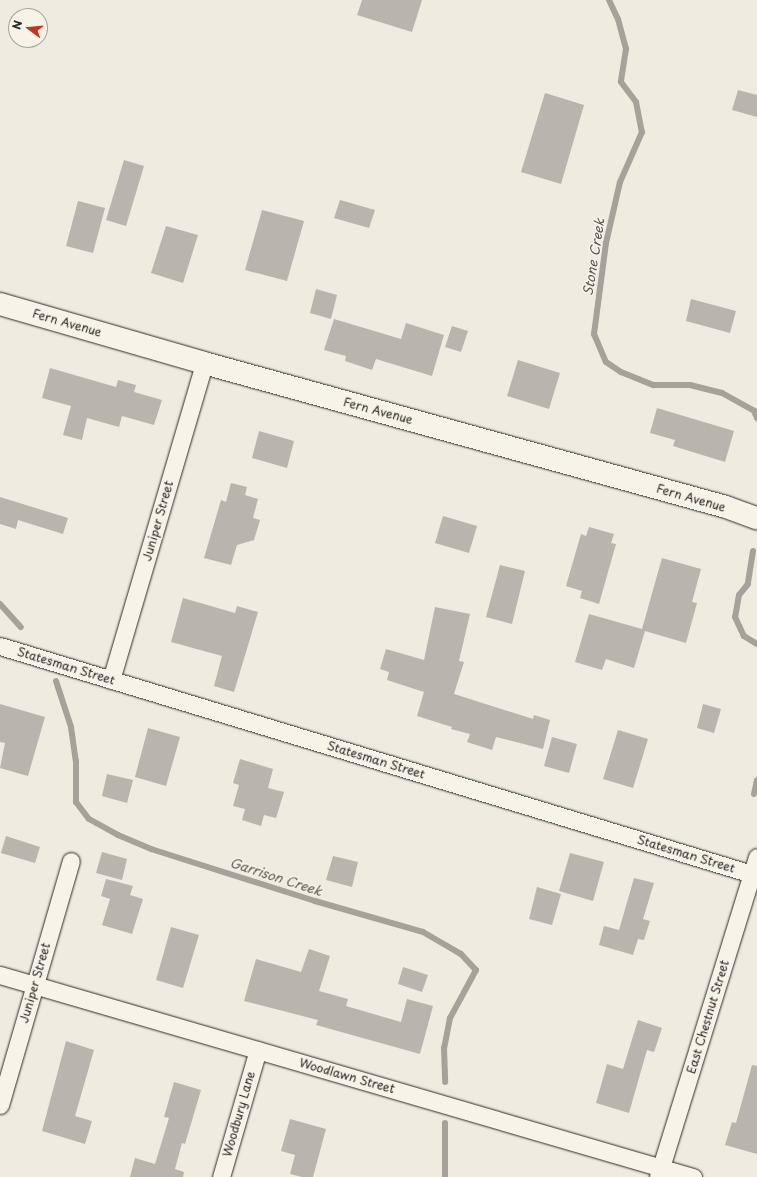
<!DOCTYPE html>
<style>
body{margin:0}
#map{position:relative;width:757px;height:1177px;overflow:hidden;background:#efebe0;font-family:"Playpen Sans",sans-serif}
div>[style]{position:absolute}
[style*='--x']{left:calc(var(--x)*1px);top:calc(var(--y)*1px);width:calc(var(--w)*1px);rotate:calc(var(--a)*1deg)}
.stream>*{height:6px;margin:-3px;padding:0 3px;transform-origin:3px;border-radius:3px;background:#a4a29a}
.building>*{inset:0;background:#b8b5ae}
.roads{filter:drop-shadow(0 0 1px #2b2b2b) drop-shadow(0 0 1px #2b2b2b)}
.minor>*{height:17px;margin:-8.5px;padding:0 8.5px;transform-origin:8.5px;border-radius:8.5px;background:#f7f3e8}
.secondary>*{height:22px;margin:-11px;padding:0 11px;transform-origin:11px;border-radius:11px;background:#f7f3e8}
span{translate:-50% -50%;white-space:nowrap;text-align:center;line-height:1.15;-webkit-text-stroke:3px #f7f3e8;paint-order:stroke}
.street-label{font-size:12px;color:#2b2b2b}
.water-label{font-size:13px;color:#555552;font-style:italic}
.north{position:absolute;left:8px;top:8px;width:40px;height:40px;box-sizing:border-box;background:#f7f3e8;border:1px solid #a5a39c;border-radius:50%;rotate:286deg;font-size:11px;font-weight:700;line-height:16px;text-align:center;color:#2b2b2b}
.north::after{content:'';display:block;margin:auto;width:14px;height:18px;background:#c8321e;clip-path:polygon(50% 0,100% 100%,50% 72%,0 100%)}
</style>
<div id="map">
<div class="stream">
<div style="--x:609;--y:0;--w:21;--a:65"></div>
<div style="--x:618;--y:19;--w:31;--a:75"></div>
<div style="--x:626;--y:49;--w:33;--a:99"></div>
<div style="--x:621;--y:82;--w:25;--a:53"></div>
<div style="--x:636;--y:102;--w:31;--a:79"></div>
<div style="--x:642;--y:132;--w:55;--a:113.7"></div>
<div style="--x:620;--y:182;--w:63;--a:102.9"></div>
<div style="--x:606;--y:243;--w:92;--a:97.5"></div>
<div style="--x:594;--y:334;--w:30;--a:67"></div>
<div style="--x:606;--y:362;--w:18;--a:34"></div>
<div style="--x:621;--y:372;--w:35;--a:22"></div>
<div style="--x:654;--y:385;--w:36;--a:0"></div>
<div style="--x:690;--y:385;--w:33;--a:14"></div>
<div style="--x:722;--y:393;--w:37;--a:29"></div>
<div style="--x:754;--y:411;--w:8;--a:67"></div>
<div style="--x:753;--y:551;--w:33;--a:99"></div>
<div style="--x:748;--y:584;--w:14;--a:129"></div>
<div style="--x:739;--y:595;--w:22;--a:100"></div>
<div style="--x:735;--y:617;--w:21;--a:65"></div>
<div style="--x:744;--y:636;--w:15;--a:32"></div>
<div style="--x:0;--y:604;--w:31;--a:48"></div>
<div style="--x:56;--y:681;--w:48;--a:71.9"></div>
<div style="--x:71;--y:727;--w:34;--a:82"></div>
<div style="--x:76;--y:761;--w:41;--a:90"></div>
<div style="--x:76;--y:802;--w:21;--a:53"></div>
<div style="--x:89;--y:819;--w:33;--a:29"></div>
<div style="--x:118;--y:835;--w:36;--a:23"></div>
<div style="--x:151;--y:849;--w:172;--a:17.6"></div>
<div style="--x:315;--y:901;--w:112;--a:16"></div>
<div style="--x:423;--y:932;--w:44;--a:30.1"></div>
<div style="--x:461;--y:954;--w:22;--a:47"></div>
<div style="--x:476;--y:970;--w:55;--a:118.4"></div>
<div style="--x:450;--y:1018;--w:31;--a:101"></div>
<div style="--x:444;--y:1048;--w:34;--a:88"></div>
<div style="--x:754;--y:794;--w:14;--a:-78"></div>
<div style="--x:445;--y:1123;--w:54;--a:90"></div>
</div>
<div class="building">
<div style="clip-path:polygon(362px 0,422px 0,412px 32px,357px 15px)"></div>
<div style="clip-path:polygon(738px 90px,757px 95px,757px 117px,732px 110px)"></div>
<div style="clip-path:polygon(545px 93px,584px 105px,561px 184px,521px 172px)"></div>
<div style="clip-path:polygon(124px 160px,144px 166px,126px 226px,106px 220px)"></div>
<div style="clip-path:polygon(340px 200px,375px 210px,369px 228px,334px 218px)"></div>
<div style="clip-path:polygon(78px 201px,105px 208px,93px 253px,66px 246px)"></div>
<div style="clip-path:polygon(262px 210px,304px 221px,287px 281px,245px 270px)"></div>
<div style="clip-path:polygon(166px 226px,198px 235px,183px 283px,151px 273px)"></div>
<div style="clip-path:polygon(316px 289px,337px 295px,331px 319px,310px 313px)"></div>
<div style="clip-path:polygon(691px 299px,736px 311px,730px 333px,686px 321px)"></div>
<div style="clip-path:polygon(334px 319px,401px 339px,406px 323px,444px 335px,432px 376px,376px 359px,372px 370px,345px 361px,346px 356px,324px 350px)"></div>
<div style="clip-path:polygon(452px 326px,468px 331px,461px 352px,445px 347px)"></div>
<div style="clip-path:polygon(518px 360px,560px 373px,549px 409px,507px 396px)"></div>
<div style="clip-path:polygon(50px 368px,116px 387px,118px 380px,136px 385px,134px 392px,162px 400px,154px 425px,122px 416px,119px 427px,87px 418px,82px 440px,63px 435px,71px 406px,42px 398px)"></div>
<div style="clip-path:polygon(657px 408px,734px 431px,725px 462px,673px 446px,675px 440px,650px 433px)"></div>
<div style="clip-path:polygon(259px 431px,294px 441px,287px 468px,252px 458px)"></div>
<div style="clip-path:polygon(231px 483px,247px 487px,245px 495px,258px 499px,253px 518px,260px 520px,254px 540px,237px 545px,231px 565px,204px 558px,221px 500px,226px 502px)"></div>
<div style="clip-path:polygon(0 497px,68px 518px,63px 534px,18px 520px,16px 529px,0 524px)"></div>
<div style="clip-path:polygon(443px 516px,477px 526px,469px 553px,435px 543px)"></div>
<div style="clip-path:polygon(589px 527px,614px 534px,611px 543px,616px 544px,599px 604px,580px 598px,582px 591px,566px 586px,581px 534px,586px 536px)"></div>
<div style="clip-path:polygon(662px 558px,701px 569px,692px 602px,697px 603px,686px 643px,645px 631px,634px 668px,606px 659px,602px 670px,575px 662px,589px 614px,642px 629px)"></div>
<div style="clip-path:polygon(500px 565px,525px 571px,512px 624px,486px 617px)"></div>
<div style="clip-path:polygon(183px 598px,235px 613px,237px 606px,258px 612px,234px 692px,214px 686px,222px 656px,171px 642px)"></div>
<div style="clip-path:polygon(435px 607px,470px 614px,459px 661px,464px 662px,454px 694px,533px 719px,534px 715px,550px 720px,543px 749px,496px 737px,492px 750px,467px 742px,470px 734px,451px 729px,452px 727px,417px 716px,424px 692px,387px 680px,389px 672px,380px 669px,386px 649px,424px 660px)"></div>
<div style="clip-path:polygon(0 704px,45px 717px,28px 776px,0 768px,5px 743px,0 742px)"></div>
<div style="clip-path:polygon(703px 704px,721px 709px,714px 733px,697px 728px)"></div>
<div style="clip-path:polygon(148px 728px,180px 737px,166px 786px,135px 777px)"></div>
<div style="clip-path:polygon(618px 730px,648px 739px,633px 788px,603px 779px)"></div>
<div style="clip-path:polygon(552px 737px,577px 744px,569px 773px,544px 766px)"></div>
<div style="clip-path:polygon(240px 759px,273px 769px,268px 788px,284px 792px,276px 818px,264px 815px,261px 826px,242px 820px,245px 809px,233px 806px,239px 785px,233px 783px)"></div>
<div style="clip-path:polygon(107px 774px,133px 780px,127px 803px,102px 796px)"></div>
<div style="clip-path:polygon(6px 836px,40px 847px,35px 863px,1px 853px)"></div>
<div style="clip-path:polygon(102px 852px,127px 859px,122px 880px,96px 873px)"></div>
<div style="clip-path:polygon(570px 853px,604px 862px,593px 901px,559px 891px)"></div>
<div style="clip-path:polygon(333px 856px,358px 862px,352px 887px,326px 880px)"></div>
<div style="clip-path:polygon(634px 878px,654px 883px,643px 919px,650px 921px,644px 940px,638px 939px,633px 955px,599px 945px,604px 926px,619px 930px)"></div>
<div style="clip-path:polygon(106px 879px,133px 886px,130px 895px,143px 899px,132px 934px,102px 925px,110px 899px,101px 896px)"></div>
<div style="clip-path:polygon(537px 887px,561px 894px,552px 925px,529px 919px)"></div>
<div style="clip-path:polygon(171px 927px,199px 935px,183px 988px,156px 980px)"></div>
<div style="clip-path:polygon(309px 949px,330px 956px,319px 991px,348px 999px,346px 1006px,401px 1022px,407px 999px,433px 1006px,420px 1054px,316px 1025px,318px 1020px,244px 1001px,256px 959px,301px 972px)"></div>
<div style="clip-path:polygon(403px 967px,428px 975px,422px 992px,398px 984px)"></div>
<div style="clip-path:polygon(638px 1020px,662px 1028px,654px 1052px,647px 1050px,629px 1113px,596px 1103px,607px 1064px,623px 1069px)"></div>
<div style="clip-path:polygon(66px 1041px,94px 1050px,75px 1116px,92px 1121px,85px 1144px,42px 1131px)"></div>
<div style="clip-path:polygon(752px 1065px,757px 1066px,757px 1154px,725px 1145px,732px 1122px,736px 1123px)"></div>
<div style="clip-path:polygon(174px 1082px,201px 1090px,185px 1144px,182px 1143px,175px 1169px,184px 1172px,183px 1177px,130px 1177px,135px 1158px,155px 1164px,169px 1118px,164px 1117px)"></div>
<div style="clip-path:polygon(290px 1119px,326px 1129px,313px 1177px,302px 1177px,290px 1174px,295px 1155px,281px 1151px)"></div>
</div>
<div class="roads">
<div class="minor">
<div style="--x:0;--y:646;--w:786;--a:16.87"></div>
<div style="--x:111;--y:680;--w:330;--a:-73.6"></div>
<div style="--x:0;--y:975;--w:722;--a:16.25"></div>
<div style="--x:0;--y:1105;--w:254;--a:-73.8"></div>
<div style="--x:221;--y:1177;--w:132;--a:-73.8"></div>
<div style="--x:658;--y:1177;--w:335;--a:-72.8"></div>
</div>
<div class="secondary">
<div style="--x:0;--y:304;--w:212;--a:16.1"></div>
<div style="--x:204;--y:363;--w:541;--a:15.42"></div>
<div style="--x:726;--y:507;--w:33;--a:20"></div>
</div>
</div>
<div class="street-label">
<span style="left:67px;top:323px;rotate:16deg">Fern Avenue</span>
<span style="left:378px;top:411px;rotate:15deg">Fern Avenue</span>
<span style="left:691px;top:498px;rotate:16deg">Fern Avenue</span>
<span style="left:158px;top:521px;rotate:-74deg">Juniper Street</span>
<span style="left:66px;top:666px;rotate:17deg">Statesman Street</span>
<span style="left:376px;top:760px;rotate:17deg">Statesman Street</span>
<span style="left:686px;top:854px;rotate:17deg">Statesman Street</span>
<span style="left:35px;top:983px;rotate:-74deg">Juniper Street</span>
<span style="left:708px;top:1017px;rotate:-73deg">East Chestnut Street</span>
<span style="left:347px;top:1076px;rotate:16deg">Woodlawn Street</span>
<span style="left:239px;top:1114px;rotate:-74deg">Woodbury Lane</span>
</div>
<div class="water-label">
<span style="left:594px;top:257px;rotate:-81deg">Stone Creek</span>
<span style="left:276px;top:877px;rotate:18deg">Garrison Creek</span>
</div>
<div class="north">N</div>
</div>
